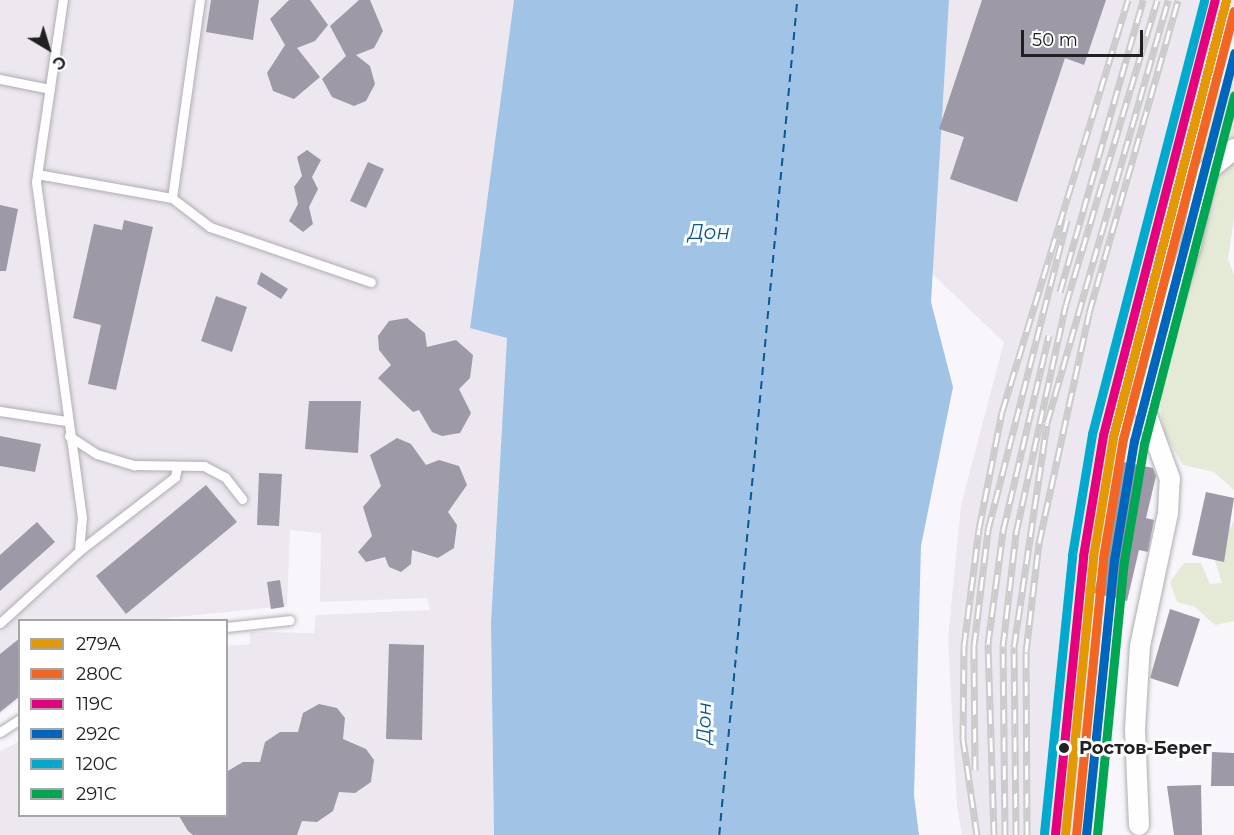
<!DOCTYPE html>
<meta charset="utf-8">
<style>
body{margin:0}
#map{position:relative;width:1234px;height:835px;overflow:hidden;background:#f9f6fb;font-family:Montserrat,sans-serif}
div>[style]{position:absolute}
[style*='--x']{left:calc(var(--x)*1px);top:calc(var(--y)*1px);width:calc(var(--w)*1px);rotate:calc(var(--a)*1deg)}
.built>*{inset:0;background:#ede7ef}
.green>*{inset:0;background:#e5ead7}
.water>*{inset:0;background:#a1c3e6}
.ferry>*{height:1.5px;margin-top:-0.75px;transform-origin:0;background:repeating-linear-gradient(90deg,#075893 0 8px,transparent 0 14px)}
.building>*{inset:0;background:#9d99a6}
.roads{filter:drop-shadow(0 0 2px #afadb1) drop-shadow(0 0 2px #afadb1)}
.lane>*{height:9px;margin:-4.5px;padding:0 4.5px;transform-origin:4.5px;border-radius:4.5px;background:#fefefe}
.street>*{height:20px;margin:-10px;padding:0 10px;transform-origin:10px;border-radius:10px;background:#fefefe}
.rail>*{height:7px;margin-top:-3.5px;transform-origin:0;background:repeating-linear-gradient(90deg,#fff 0 14px,#cccbcc 0 28px);box-sizing:border-box;border-block:2px solid #cccbcc}
.rail-1>*{height:9px;margin:-4.5px;padding:0 4.5px;transform-origin:4.5px;border-radius:4.5px;background:#e29903}
.rail-2>*{height:9px;margin:-4.5px;padding:0 4.5px;transform-origin:4.5px;border-radius:4.5px;background:#f26522}
.rail-3>*{height:9px;margin:-4.5px;padding:0 4.5px;transform-origin:4.5px;border-radius:4.5px;background:#e5007d}
.rail-4>*{height:9px;margin:-4.5px;padding:0 4.5px;transform-origin:4.5px;border-radius:4.5px;background:#0065bd}
.rail-5>*{height:9px;margin:-4.5px;padding:0 4.5px;transform-origin:4.5px;border-radius:4.5px;background:#00a9ce}
.rail-6>*{height:9px;margin:-4.5px;padding:0 4.5px;transform-origin:4.5px;border-radius:4.5px;background:#00a651}
.dots>*{width:16px;height:16px;translate:-50% -50%;box-sizing:border-box;border:3px solid #fff;border-radius:50%}
span{translate:-50% -50%;white-space:nowrap;text-align:center;line-height:1.15;-webkit-text-stroke:6px #fff;paint-order:stroke}
.stop-label{font-size:18px;color:#212022;font-weight:700}
.left{translate:0 -50%;text-align:left}
.water-label{font-size:20px;color:#075893;font-style:italic}
.legend{position:absolute;left:18px;top:619px;width:210px;height:198px;box-sizing:border-box;background:#fff;border:2px solid #a6a6a7;margin:0;padding:8px 10px;list-style:none;font-size:18px;color:#212022}
.legend li{display:flex;align-items:center;gap:12px;height:30px}
.legend b{width:30px;border:2px solid #a6a6a7}
.north{position:absolute;left:18px;top:18px;width:60px;height:60px;-webkit-text-stroke:4px #fff;paint-order:stroke;rotate:142deg;font-size:16px;font-weight:700;line-height:24px;text-align:center;color:#212022}
.north::after{content:'';display:block;margin:auto;width:21px;height:27px;background:#212022;clip-path:polygon(50% 0,100% 100%,50% 72%,0 100%)}
.scale{position:absolute;left:1021px;top:30px;width:122px;height:27px;box-sizing:border-box;border:3px solid #212022;border-top:0;padding-left:8px;font-size:18px;line-height:21px;white-space:nowrap;color:#212022;-webkit-text-stroke:4px #fff;paint-order:stroke}
</style>
<div id="map">
<div class="built">
<div style="clip-path:polygon(0 0,514px 0,470px 327px,507px 338px,491px 623px,494px 835px,0 835px,0 751px,19px 742px,20px 816px,226px 816px,227px 646px,250px 644px,250px 632px,314px 633px,316px 615px,430px 610px,427px 598px,320px 602px,321px 533px,290px 530px,287px 606px,147px 620px,20px 620px,19px 700px,0 714px)"></div>
<div style="clip-path:polygon(949px 0,1234px 0,1234px 32px,1123px 450px,1095px 586px,1074px 835px,962px 835px,957px 806px,948px 639px,961px 505px,1004px 342px,932px 274px)"></div>
</div>
<div class="green">
<div style="clip-path:polygon(1234px 82px,1234px 217px,1228px 260px,1234px 274px,1234px 490px,1214px 472px,1183px 465px,1165px 435px,1158px 396px,1186px 298px,1170px 269px,1217px 92px)"></div>
<div style="clip-path:polygon(1234px 521px,1234px 621px,1215px 625px,1195px 607px,1177px 602px,1170px 582px,1184px 563px,1201px 563px,1210px 584px,1222px 583px,1214px 558px)"></div>
</div>
<div class="water">
<div style="clip-path:polygon(514px 0,949px 0,931px 302px,953px 387px,921px 546px,914px 795px,919px 835px,494px 835px,491px 623px,507px 338px,470px 328px)"></div>
</div>
<div class="ferry">
<div style="--x:719;--y:835;--w:839;--a:-84.66"></div>
</div>
<div class="building">
<div style="clip-path:polygon(211px 0,259px 0,253px 40px,206px 32px)"></div>
<div style="clip-path:polygon(289px 0,310px 0,328px 25px,315px 41px,297px 48px,320px 77px,294px 99px,273px 91px,267px 73px,285px 45px,270px 19px)"></div>
<div style="clip-path:polygon(359px 0,370px 0,383px 31px,374px 48px,356px 55px,370px 66px,375px 84px,366px 101px,354px 106px,332px 97px,322px 79px,346px 56px,330px 26px)"></div>
<div style="clip-path:polygon(982px 0,1106px 0,1084px 65px,1065px 58px,1017px 202px,950px 179px,964px 137px,939px 129px)"></div>
<div style="clip-path:polygon(307px 150px,321px 160px,312px 177px,318px 189px,309px 207px,313px 224px,303px 232px,289px 221px,298px 204px,294px 187px,302px 176px,297px 157px)"></div>
<div style="clip-path:polygon(368px 162px,384px 169px,366px 208px,350px 201px)"></div>
<div style="clip-path:polygon(0 205px,18px 209px,6px 271px,0 271px)"></div>
<div style="clip-path:polygon(124px 220px,153px 227px,116px 390px,88px 384px,101px 325px,73px 318px,94px 224px,122px 230px)"></div>
<div style="clip-path:polygon(261px 272px,288px 289px,281px 299px,257px 284px)"></div>
<div style="clip-path:polygon(216px 296px,247px 307px,232px 352px,201px 341px)"></div>
<div style="clip-path:polygon(407px 318px,425px 333px,427px 347px,456px 340px,473px 355px,470px 378px,459px 389px,471px 413px,460px 433px,442px 436px,432px 432px,419px 410px,413px 412px,378px 378px,391px 365px,379px 350px,378px 336px,389px 321px)"></div>
<div style="clip-path:polygon(309px 401px,361px 401px,358px 453px,305px 449px)"></div>
<div style="clip-path:polygon(0 436px,41px 444px,35px 472px,0 466px)"></div>
<div style="clip-path:polygon(397px 438px,411px 444px,426px 465px,439px 460px,459px 466px,467px 485px,448px 512px,457px 525px,454px 548px,438px 558px,412px 550px,411px 564px,401px 572px,389px 567px,385px 557px,366px 562px,358px 552px,372px 536px,363px 507px,381px 486px,370px 455px)"></div>
<div style="clip-path:polygon(1124px 462px,1153px 468px,1156px 476px,1146px 518px,1154px 520px,1148px 552px,1139px 550px,1127px 601px,1094px 593px)"></div>
<div style="clip-path:polygon(259px 473px,282px 474px,279px 526px,257px 525px)"></div>
<div style="clip-path:polygon(206px 485px,237px 522px,126px 614px,96px 576px)"></div>
<div style="clip-path:polygon(1206px 492px,1234px 498px,1224px 562px,1192px 555px)"></div>
<div style="clip-path:polygon(37px 522px,55px 542px,0 591px,0 555px)"></div>
<div style="clip-path:polygon(280px 580px,284px 607px,271px 609px,267px 582px)"></div>
<div style="clip-path:polygon(1170px 609px,1200px 619px,1178px 687px,1150px 678px)"></div>
<div style="clip-path:polygon(20px 638px,20px 696px,0 712px,0 654px)"></div>
<div style="clip-path:polygon(389px 644px,424px 645px,422px 740px,386px 739px)"></div>
<div style="clip-path:polygon(319px 704px,337px 708px,345px 718px,343px 739px,366px 749px,374px 760px,371px 782px,355px 793px,339px 792px,333px 811px,317px 822px,302px 821px,297px 835px,193px 835px,188px 831px,179px 816px,226px 816px,226px 772px,243px 762px,260px 762px,265px 742px,280px 732px,298px 732px,303px 713px)"></div>
<div style="clip-path:polygon(1212px 752px,1234px 753px,1234px 786px,1211px 786px)"></div>
<div style="clip-path:polygon(1201px 785px,1202px 835px,1174px 835px,1167px 786px)"></div>
</div>
<div class="roads">
<div class="lane">
<div style="--x:0;--y:79;--w:51;--a:11.3"></div>
<div style="--x:37;--y:174;--w:137;--a:10.1"></div>
<div style="--x:172;--y:198;--w:48;--a:37.3"></div>
<div style="--x:210;--y:227;--w:170;--a:18.9"></div>
<div style="--x:172;--y:198;--w:200;--a:-82"></div>
<div style="--x:0;--y:411;--w:67;--a:8.6"></div>
<div style="--x:69;--y:436;--w:33;--a:33"></div>
<div style="--x:97;--y:454;--w:39;--a:17"></div>
<div style="--x:134;--y:465;--w:70;--a:0.8"></div>
<div style="--x:204;--y:466;--w:24;--a:28"></div>
<div style="--x:225;--y:477;--w:28;--a:52"></div>
<div style="--x:79;--y:551;--w:121;--a:-37.6"></div>
<div style="--x:175;--y:477;--w:10;--a:-79"></div>
<div style="--x:0;--y:623;--w:107;--a:-42.3"></div>
<div style="--x:79;--y:551;--w:33;--a:-85"></div>
<div style="--x:82;--y:518;--w:339;--a:-97.8"></div>
<div style="--x:36;--y:182;--w:184;--a:-81.6"></div>
<div style="--x:226;--y:627;--w:64;--a:-6.2"></div>
<div style="--x:0;--y:732;--w:24;--a:-33"></div>
</div>
<div class="street">
<div style="--x:1139;--y:825;--w:96;--a:-92.4"></div>
<div style="--x:1135;--y:729;--w:83;--a:-86.6"></div>
<div style="--x:1140;--y:646;--w:136;--a:-78.1"></div>
<div style="--x:1168;--y:513;--w:34;--a:-87"></div>
<div style="--x:1170;--y:479;--w:85;--a:-109.9"></div>
<div style="--x:1141;--y:399;--w:162;--a:-72"></div>
<div style="--x:1191;--y:245;--w:76;--a:-77.8"></div>
<div style="--x:1207;--y:171;--w:35;--a:-39"></div>
</div>
</div>
<div class="rail">
<div style="--x:1060;--y:292;--w:304;--a:-74.1"></div>
<div style="--x:975;--y:770;--w:124;--a:-90.5"></div>
<div style="--x:974;--y:646;--w:117;--a:-83.1"></div>
<div style="--x:988;--y:530;--w:320;--a:-75.7"></div>
<div style="--x:977;--y:835;--w:97;--a:-98.3"></div>
<div style="--x:963;--y:739;--w:93;--a:-89.4"></div>
<div style="--x:964;--y:646;--w:118;--a:-82.7"></div>
<div style="--x:979;--y:529;--w:119;--a:-78.9"></div>
<div style="--x:1002;--y:412;--w:431;--a:-73"></div>
<div style="--x:994;--y:835;--w:191;--a:-91.8"></div>
<div style="--x:988;--y:644;--w:114;--a:-82.4"></div>
<div style="--x:1003;--y:531;--w:201;--a:-76.8"></div>
<div style="--x:1005;--y:835;--w:189;--a:-90.6"></div>
<div style="--x:1003;--y:646;--w:114;--a:-83.4"></div>
<div style="--x:1016;--y:533;--w:234;--a:-77.7"></div>
<div style="--x:1066;--y:304;--w:317;--a:-73.3"></div>
<div style="--x:1016;--y:835;--w:188;--a:-90.6"></div>
<div style="--x:1014;--y:647;--w:226;--a:-81.6"></div>
<div style="--x:1047;--y:423;--w:440;--a:-74"></div>
<div style="--x:1027;--y:835;--w:183;--a:-90.3"></div>
<div style="--x:1026;--y:652;--w:110;--a:-83.2"></div>
<div style="--x:1039;--y:543;--w:235;--a:-77.7"></div>
<div style="--x:1089;--y:313;--w:325;--a:-74.1"></div>
</div>
<div class="rail-1">
<div style="--x:1065;--y:835;--w:279;--a:-84.2"></div>
<div style="--x:1093;--y:557;--w:122;--a:-80.5"></div>
<div style="--x:1113;--y:437;--w:451;--a:-75.5"></div>
</div>
<div class="rail-2">
<div style="--x:1076;--y:835;--w:278;--a:-84.4"></div>
<div style="--x:1103;--y:558;--w:121;--a:-80.5"></div>
<div style="--x:1123;--y:439;--w:442;--a:-75.5"></div>
</div>
<div class="rail-3">
<div style="--x:1055;--y:834;--w:279;--a:-84.2"></div>
<div style="--x:1083;--y:556;--w:123;--a:-80.6"></div>
<div style="--x:1103;--y:435;--w:449;--a:-75.6"></div>
</div>
<div class="rail-4">
<div style="--x:1086;--y:835;--w:276;--a:-84.2"></div>
<div style="--x:1114;--y:560;--w:121;--a:-80.5"></div>
<div style="--x:1134;--y:441;--w:401;--a:-75.5"></div>
</div>
<div class="rail-5">
<div style="--x:1044;--y:833;--w:279;--a:-84.2"></div>
<div style="--x:1072;--y:555;--w:123;--a:-80.6"></div>
<div style="--x:1092;--y:434;--w:448;--a:-75.5"></div>
</div>
<div class="rail-6">
<div style="--x:1097;--y:835;--w:275;--a:-84.4"></div>
<div style="--x:1124;--y:561;--w:119;--a:-80.3"></div>
<div style="--x:1144;--y:444;--w:360;--a:-75.5"></div>
</div>
<div class="dots">
<div style="left:1064px;top:748px;background:#212022"></div>
</div>
<div class="stop-label">
<span class="left" style="left:1079px;top:748px">Ростов-Берег</span>
</div>
<div class="water-label">
<span style="left:709px;top:232px">Дон</span>
<span style="left:704px;top:723px;rotate:-89deg">Дон</span>
</div>
<ul class="legend">
<li><b style="height:8px;background:#e29903"></b>279А</li>
<li><b style="height:8px;background:#f26522"></b>280С</li>
<li><b style="height:8px;background:#e5007d"></b>119С</li>
<li><b style="height:8px;background:#0065bd"></b>292С</li>
<li><b style="height:8px;background:#00a9ce"></b>120С</li>
<li><b style="height:8px;background:#00a651"></b>291С</li>
</ul>
<div class="north">С</div>
<div class="scale">50 m</div>
</div>
